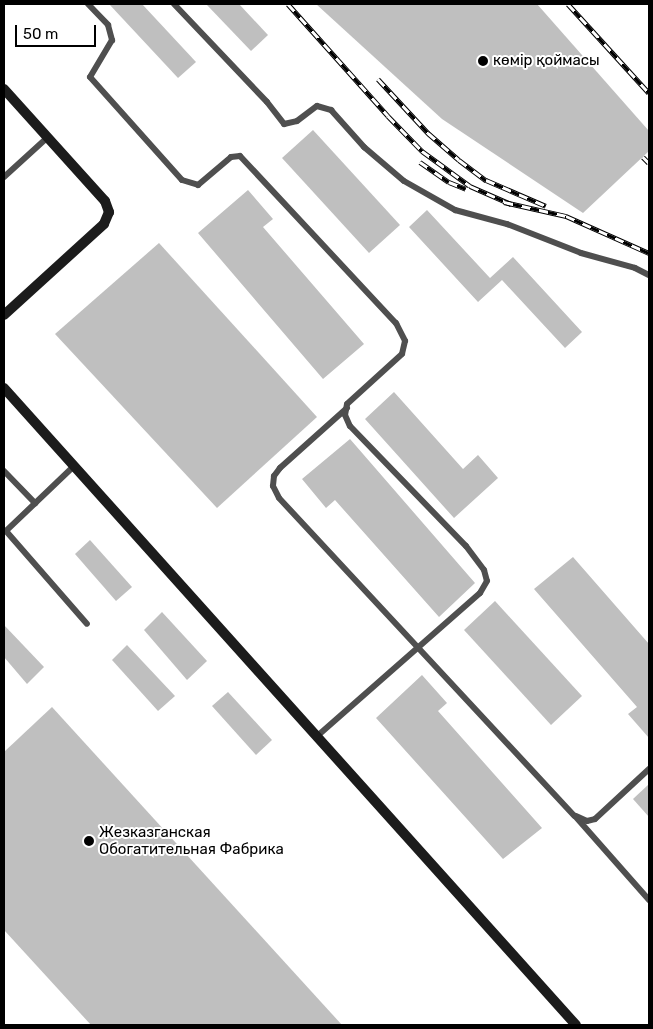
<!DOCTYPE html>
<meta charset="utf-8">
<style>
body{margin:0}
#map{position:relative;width:653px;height:1029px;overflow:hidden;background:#fff;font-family:Rubik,sans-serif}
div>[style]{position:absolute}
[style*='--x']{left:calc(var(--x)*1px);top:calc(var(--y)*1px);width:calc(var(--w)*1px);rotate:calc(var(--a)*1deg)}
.building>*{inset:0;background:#bfbfbf}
.lane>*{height:6px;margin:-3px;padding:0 3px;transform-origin:3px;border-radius:3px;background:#4f4f4f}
.secondary>*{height:10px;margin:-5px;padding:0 5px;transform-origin:5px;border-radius:5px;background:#1c1c1c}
.rail>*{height:5px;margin-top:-2.5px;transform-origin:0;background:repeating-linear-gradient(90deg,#fff 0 9px,#000 0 18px);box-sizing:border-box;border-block:1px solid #000}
.dots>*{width:14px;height:14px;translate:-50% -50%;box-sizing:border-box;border:2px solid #fff;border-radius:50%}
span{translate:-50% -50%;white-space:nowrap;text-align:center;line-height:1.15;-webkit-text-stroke:4px #fff;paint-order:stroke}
.poi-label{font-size:15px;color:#000}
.left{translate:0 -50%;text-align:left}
.frame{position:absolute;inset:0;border:5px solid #000;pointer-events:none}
.scale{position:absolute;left:15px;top:25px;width:81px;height:22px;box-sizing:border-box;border:2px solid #000;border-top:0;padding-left:6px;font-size:15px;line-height:18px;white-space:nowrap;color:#000;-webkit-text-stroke:4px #fff;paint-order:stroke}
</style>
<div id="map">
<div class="building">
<div style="clip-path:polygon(109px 4px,142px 4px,196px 62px,178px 78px)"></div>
<div style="clip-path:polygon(206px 4px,239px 4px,268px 35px,251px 51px)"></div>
<div style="clip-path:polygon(316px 4px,537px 4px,649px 131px,649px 151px,583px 213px,442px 119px)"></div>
<div style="clip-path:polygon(313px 130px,400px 225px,369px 253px,282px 158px)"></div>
<div style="clip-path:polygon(248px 190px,273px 219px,263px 227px,364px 344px,323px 379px,198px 233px)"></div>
<div style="clip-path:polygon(427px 210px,490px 278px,513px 257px,582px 332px,565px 348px,502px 280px,478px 302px,409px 227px)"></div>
<div style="clip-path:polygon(159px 243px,317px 417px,217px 508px,55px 334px)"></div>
<div style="clip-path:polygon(394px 392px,463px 469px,478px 455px,498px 478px,454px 518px,365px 419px)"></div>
<div style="clip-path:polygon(350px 439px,475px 583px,439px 617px,335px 500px,326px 508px,302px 479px)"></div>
<div style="clip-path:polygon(90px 540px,132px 587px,116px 601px,75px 554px)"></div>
<div style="clip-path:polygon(573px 557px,649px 644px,649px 738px,628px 714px,637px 707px,534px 589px)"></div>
<div style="clip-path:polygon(495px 601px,582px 696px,551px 725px,464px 630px)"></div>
<div style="clip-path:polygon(162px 612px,207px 661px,187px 680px,144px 630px)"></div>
<div style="clip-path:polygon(4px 625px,44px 667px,27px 684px,4px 657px)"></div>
<div style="clip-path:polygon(127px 645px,175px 696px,158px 711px,112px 660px)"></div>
<div style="clip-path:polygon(422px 675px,447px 703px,438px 711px,542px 828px,503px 859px,376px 718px)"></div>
<div style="clip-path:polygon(228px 692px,272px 740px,256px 755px,212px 706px)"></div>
<div style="clip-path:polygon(52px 707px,342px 1025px,91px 1025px,4px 930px,4px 752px)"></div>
<div style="clip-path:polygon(649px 784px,649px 817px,633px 799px)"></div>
</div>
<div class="lane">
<div style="--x:88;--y:4;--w:29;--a:46"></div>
<div style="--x:108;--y:25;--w:16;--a:75"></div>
<div style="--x:112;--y:40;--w:43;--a:120.7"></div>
<div style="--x:90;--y:77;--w:138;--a:48.2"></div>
<div style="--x:182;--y:180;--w:17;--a:17"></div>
<div style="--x:198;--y:185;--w:43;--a:-40.3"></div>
<div style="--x:231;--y:157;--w:9;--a:-6"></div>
<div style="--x:240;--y:156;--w:229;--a:47"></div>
<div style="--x:396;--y:323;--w:20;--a:63"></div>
<div style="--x:405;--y:341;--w:13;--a:103"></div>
<div style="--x:402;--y:354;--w:74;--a:137.7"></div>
<div style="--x:347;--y:404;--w:11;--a:100"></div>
<div style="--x:345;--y:415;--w:12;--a:66"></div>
<div style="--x:350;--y:426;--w:167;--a:46"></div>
<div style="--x:466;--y:546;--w:30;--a:53"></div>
<div style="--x:484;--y:570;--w:11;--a:75"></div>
<div style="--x:487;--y:581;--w:14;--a:120"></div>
<div style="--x:480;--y:593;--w:217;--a:138.7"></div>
<div style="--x:174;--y:4;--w:135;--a:46.5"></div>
<div style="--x:267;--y:102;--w:28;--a:52"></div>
<div style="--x:284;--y:124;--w:13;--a:-13"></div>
<div style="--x:297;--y:121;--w:25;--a:-37"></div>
<div style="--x:317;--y:106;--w:15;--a:16"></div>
<div style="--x:331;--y:110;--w:50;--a:48.3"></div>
<div style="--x:364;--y:147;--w:52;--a:40.4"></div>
<div style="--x:404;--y:181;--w:59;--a:29.6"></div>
<div style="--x:455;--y:210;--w:54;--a:15.1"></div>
<div style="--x:507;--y:224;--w:79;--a:21.4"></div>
<div style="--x:581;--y:253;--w:56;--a:15.5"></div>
<div style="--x:635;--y:268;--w:16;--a:27"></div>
<div style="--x:4;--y:177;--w:59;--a:-42.3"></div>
<div style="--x:347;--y:408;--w:90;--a:138.2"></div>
<div style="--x:280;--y:468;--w:10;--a:127"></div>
<div style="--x:274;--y:476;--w:10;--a:96"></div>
<div style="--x:273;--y:486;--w:13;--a:63"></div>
<div style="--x:279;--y:498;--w:434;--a:47.1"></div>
<div style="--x:575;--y:816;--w:112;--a:48.6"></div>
<div style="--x:74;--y:466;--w:94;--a:136.3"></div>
<div style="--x:6;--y:531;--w:123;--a:48.9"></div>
<div style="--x:4;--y:471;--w:45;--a:45.9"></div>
<div style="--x:576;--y:816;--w:12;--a:24"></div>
<div style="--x:587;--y:821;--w:8;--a:-14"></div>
<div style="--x:595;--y:819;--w:74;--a:-42.8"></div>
</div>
<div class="secondary">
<div style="--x:4;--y:89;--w:151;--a:48"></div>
<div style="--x:105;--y:201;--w:12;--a:70"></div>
<div style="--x:109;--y:212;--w:13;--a:113"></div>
<div style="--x:104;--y:224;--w:135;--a:137.7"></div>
<div style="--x:4;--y:388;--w:856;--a:48.08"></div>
</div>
<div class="rail">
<div style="--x:288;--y:4;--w:150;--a:48.2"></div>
<div style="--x:388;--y:116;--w:49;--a:45.8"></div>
<div style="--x:422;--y:151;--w:59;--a:36.1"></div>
<div style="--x:470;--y:186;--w:45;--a:23.7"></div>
<div style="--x:568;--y:4;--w:120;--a:47.7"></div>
<div style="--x:378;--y:79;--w:74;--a:47.2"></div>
<div style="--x:428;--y:133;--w:41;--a:41.1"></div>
<div style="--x:459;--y:160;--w:34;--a:37"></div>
<div style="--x:486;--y:180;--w:65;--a:23.4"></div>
<div style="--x:643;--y:157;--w:8;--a:45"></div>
<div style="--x:420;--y:162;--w:35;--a:35"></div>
<div style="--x:449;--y:182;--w:18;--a:22"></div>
<div style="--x:504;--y:202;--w:64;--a:12.7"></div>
<div style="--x:566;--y:216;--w:91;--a:24"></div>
</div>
<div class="dots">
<div style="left:483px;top:61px;background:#000"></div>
<div style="left:89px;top:841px;background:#000"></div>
</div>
<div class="poi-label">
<span class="left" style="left:493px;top:61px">көмір қоймасы</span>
<span class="left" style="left:99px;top:841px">Жезказганская<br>Обогатительная Фабрика</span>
</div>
<div class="frame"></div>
<div class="scale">50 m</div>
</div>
